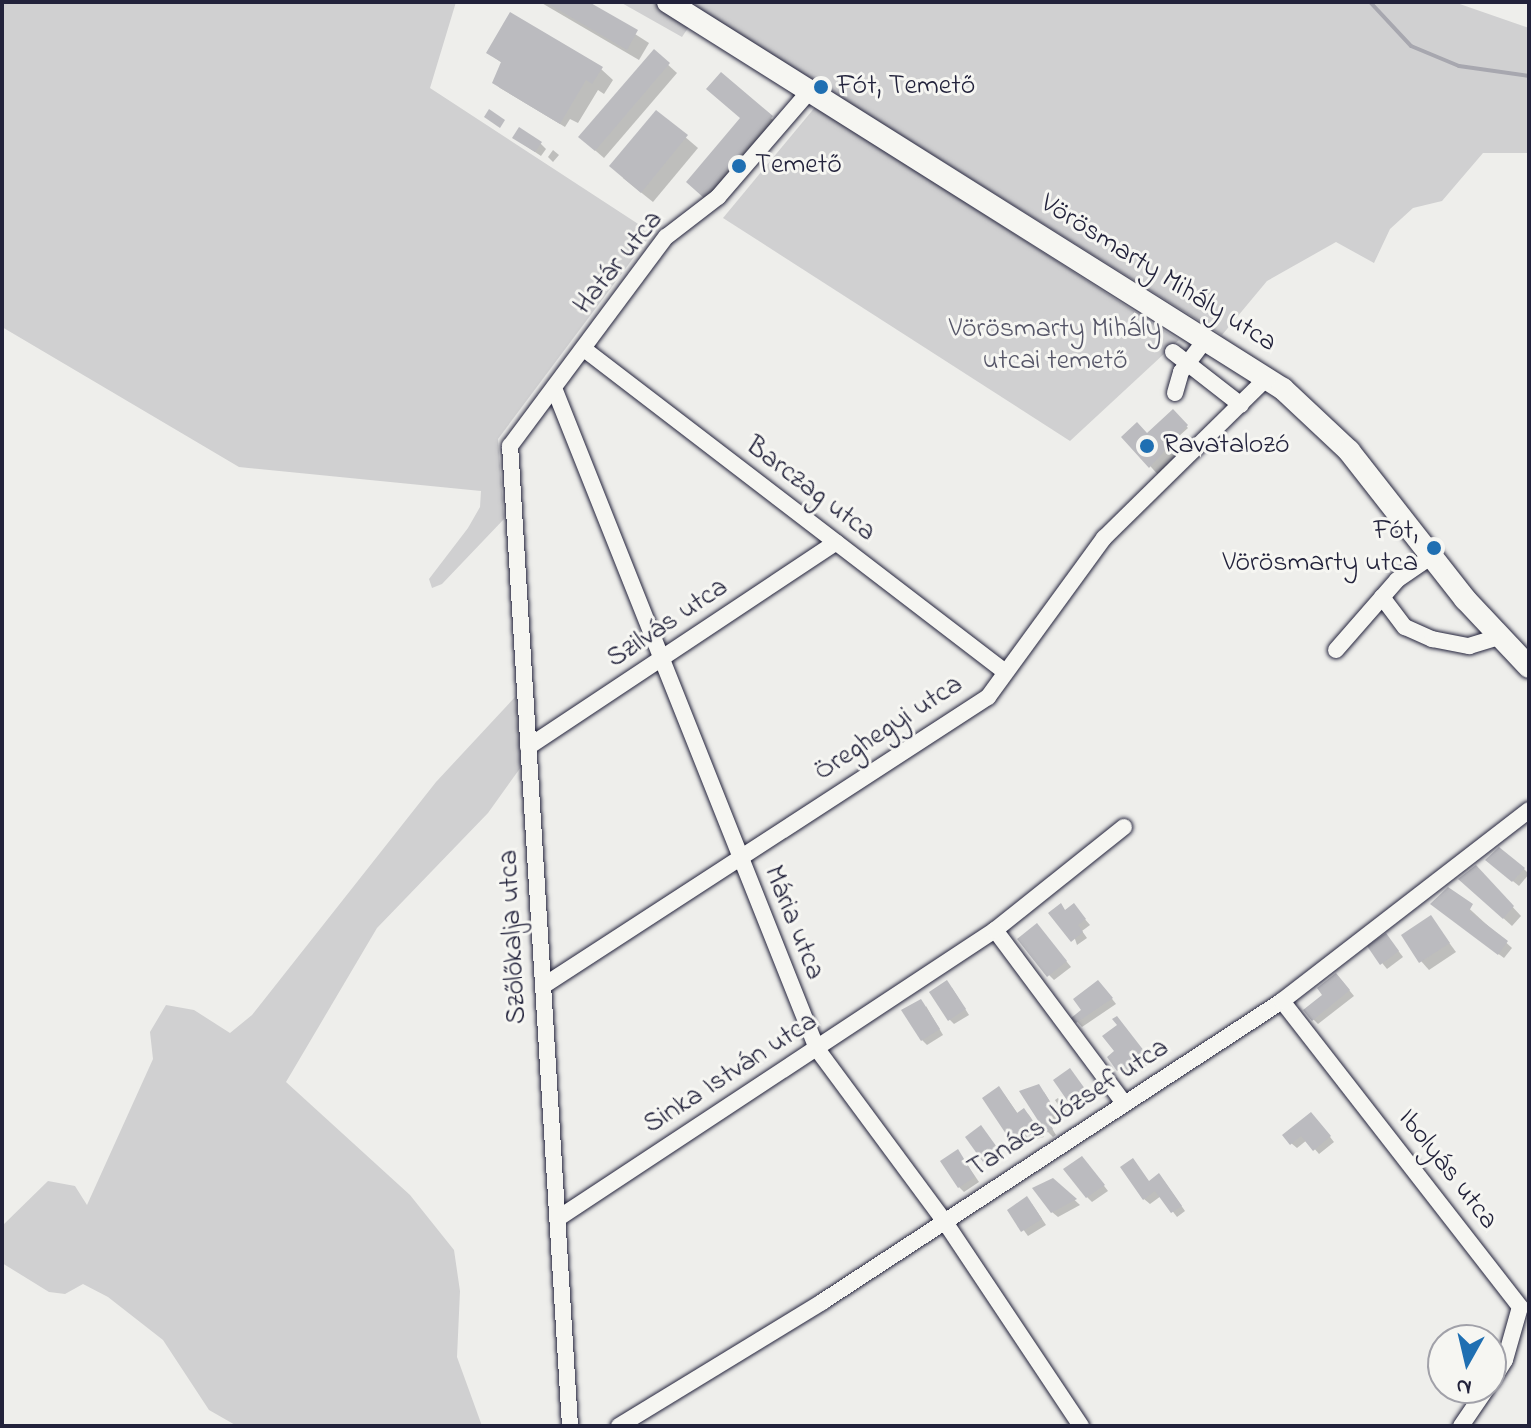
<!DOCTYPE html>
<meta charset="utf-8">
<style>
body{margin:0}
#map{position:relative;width:1531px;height:1428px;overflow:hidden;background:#eeeeeb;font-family:"Indie Flower",sans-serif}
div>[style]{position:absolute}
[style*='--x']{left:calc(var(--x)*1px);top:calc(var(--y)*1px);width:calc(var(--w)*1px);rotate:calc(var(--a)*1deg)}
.green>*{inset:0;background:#d0d0d1}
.shadow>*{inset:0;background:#0003}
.stream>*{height:4px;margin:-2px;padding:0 2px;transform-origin:2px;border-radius:2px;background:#a7a7af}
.building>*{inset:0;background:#bbbbbf}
.roads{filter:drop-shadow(0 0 2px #22223b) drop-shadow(0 0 2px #22223b)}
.minor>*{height:16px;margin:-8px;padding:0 8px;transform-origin:8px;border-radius:8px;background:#f6f6f2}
.major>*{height:22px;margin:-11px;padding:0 11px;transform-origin:11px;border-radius:11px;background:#f6f6f2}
.dots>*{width:22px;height:22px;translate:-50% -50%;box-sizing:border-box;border:4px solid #f6f6f2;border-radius:50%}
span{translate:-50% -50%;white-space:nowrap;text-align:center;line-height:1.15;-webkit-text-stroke:6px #f6f6f2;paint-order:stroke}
.poi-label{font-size:28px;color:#22223b}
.left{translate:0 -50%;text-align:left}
.right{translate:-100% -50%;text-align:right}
.street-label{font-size:28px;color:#22223b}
.park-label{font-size:28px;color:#565668}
.frame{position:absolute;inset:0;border:4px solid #22223b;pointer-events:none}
.north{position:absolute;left:1427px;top:1324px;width:80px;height:80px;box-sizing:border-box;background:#f6f6f2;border:2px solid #a1a1a9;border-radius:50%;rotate:188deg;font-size:22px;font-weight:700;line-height:32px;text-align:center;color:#22223b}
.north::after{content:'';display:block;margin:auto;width:28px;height:36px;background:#1f6fb2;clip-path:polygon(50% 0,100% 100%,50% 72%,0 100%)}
</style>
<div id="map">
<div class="green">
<div style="clip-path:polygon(2px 2px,456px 2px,430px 88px,652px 233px,498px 439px,504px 519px,442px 584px,432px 588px,429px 579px,468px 528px,480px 507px,481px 491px,239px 467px,2px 327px)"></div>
<div style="clip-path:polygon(620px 2px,1454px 2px,1529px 28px,1529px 153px,1483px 153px,1442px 201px,1413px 208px,1390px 229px,1374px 263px,1336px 242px,1267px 281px,1222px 335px,700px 10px,682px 37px)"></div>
<div style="clip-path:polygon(816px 106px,1179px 340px,1070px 441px,723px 218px)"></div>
<div style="clip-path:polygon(516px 696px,521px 767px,488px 813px,377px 928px,286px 1082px,410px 1195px,454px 1250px,460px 1291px,457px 1357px,482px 1426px,237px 1426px,209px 1410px,163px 1340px,108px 1297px,83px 1284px,65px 1294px,49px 1292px,2px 1263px,2px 1226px,48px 1181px,75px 1186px,87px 1205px,153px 1059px,150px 1032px,166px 1005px,194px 1010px,230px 1033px,252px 1015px,436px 782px)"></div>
</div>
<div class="shadow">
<div style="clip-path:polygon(540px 2px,585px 2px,649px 43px,639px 60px)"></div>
<div style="clip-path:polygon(654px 52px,677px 73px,604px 158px,589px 145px)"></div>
<div style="clip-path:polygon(494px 57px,601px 69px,613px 80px,604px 94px,598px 90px,578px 123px,570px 119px,565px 127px,500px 88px,495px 83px,502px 63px)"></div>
<div style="clip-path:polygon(721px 75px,780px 126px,714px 204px,697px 190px,743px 119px)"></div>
<div style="clip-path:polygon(656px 112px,698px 148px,653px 202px,623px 178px)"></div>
<div style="clip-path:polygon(520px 142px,541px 144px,546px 149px,541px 156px)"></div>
<div style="clip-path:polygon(553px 150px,559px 155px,553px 162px,548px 157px)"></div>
<div style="clip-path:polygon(1173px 412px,1188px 428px,1169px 445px,1179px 454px,1161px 478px,1124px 437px,1147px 435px)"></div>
<div style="clip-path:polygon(1492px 864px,1524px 869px,1529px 874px,1519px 886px)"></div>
<div style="clip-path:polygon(1484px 876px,1521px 916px,1512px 926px,1469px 887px)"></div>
<div style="clip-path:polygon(1448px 889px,1512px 948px,1504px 958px,1438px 909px)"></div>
<div style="clip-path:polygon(1078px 911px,1090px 925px,1082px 931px,1087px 938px,1077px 945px,1066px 912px)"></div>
<div style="clip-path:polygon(1431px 918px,1456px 952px,1429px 970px,1421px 961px)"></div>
<div style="clip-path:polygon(1042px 931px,1071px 967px,1054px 980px,1049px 975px)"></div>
<div style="clip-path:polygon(1390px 940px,1403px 957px,1387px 969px,1369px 947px)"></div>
<div style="clip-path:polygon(1341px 980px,1354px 996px,1318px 1024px,1313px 1019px)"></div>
<div style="clip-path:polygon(1103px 987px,1116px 1004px,1082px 1027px,1074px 1018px)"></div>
<div style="clip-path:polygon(952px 988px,969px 1015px,954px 1024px,949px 1019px)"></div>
<div style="clip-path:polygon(926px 1006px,943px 1035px,927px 1045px,922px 1040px)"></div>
<div style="clip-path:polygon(1122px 1024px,1151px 1062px,1135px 1075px,1119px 1069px)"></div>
<div style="clip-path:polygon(1074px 1076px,1091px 1099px,1077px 1109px,1072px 1104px)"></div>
<div style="clip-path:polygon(1044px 1092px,1061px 1119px,1050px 1125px,1056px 1135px,1053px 1137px,1048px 1132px)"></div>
<div style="clip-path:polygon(1004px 1094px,1018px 1114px,1024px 1110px,1029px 1115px,1044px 1137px,1017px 1144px,1011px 1139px)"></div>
<div style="clip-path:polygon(1058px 1098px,1069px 1116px,1066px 1117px,1055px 1100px)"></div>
<div style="clip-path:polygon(1316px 1119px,1334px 1142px,1319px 1154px,1307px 1140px,1297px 1148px,1291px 1143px)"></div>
<div style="clip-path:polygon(986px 1133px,1003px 1156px,990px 1165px,985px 1160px)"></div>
<div style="clip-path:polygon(962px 1157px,979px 1182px,964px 1192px,959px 1187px)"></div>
<div style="clip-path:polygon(1087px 1164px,1108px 1191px,1092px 1202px,1087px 1197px)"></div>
<div style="clip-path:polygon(1053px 1180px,1080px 1205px,1058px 1217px,1052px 1212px)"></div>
<div style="clip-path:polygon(1164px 1181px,1185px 1211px,1177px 1217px,1161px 1196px,1150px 1204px,1144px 1199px,1149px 1183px)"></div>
<div style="clip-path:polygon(1032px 1204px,1046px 1225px,1028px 1236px,1009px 1210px)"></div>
</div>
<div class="stream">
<div style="--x:1370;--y:2;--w:60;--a:47"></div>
<div style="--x:1411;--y:46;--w:52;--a:22.6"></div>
<div style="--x:1459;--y:66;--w:71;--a:8.1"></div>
</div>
<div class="building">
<div style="clip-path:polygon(545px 2px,589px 2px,638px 30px,627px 50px)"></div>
<div style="clip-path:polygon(510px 12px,603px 67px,592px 84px,586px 80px,560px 124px,492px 83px,501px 62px,486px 53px)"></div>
<div style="clip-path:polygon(654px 49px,670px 63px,595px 151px,578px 137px)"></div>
<div style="clip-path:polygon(721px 72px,773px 116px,704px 198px,686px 182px,740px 118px,706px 89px)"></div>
<div style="clip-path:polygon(489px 109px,505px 120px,500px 128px,484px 117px)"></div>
<div style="clip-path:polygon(656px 110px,688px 135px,641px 193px,609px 166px)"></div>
<div style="clip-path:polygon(519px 127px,542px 142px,535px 152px,512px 138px)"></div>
<div style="clip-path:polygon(1173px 409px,1188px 425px,1149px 468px,1121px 437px,1137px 422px,1147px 433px)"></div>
<div style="clip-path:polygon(1499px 847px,1525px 868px,1512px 882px,1485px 860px)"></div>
<div style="clip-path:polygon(1476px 865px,1514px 906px,1503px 919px,1458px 879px)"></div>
<div style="clip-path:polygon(1448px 887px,1473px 904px,1469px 911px,1508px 941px,1498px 955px,1430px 904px)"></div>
<div style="clip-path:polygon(1061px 903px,1065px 910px,1074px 903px,1086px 919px,1078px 925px,1083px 932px,1071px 942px,1048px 913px)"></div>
<div style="clip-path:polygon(1431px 915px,1450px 943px,1419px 963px,1401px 935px)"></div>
<div style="clip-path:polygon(1037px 923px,1067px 961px,1047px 977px,1017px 939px)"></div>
<div style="clip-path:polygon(1386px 933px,1399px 951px,1380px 965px,1367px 946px)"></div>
<div style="clip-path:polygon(1336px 973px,1350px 990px,1312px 1021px,1303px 1010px,1322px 995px,1317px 988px)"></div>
<div style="clip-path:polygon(947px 980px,966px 1009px,948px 1021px,929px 992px)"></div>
<div style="clip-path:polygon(1098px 980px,1113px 998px,1076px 1023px,1071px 1018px,1081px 1010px,1073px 999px)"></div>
<div style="clip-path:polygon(921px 999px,940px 1029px,921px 1041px,901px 1010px)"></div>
<div style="clip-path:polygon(1117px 1016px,1148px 1056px,1128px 1071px,1124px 1066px,1117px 1071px,1107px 1057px,1114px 1051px,1102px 1036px,1117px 1025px,1112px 1019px)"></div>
<div style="clip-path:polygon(1070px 1068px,1088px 1093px,1071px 1106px,1053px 1080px)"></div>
<div style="clip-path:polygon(1039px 1084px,1057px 1113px,1047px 1120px,1053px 1129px,1046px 1133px,1019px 1091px)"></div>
<div style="clip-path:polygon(999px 1086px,1017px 1113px,1024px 1108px,1040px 1132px,1010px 1140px,982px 1098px)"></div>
<div style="clip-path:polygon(1311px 1112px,1331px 1136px,1313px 1151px,1301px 1136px,1290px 1145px,1282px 1135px)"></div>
<div style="clip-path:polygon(981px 1125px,999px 1150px,983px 1162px,965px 1137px)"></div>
<div style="clip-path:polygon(958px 1149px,975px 1177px,958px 1188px,940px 1161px)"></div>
<div style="clip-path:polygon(1082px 1156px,1105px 1185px,1086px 1198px,1063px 1169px)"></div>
<div style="clip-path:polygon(1133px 1158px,1149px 1181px,1159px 1173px,1182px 1206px,1171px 1213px,1155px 1191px,1143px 1200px,1120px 1167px)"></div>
<div style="clip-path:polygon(1053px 1178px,1077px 1199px,1051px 1213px,1032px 1188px)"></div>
<div style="clip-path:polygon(1027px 1196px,1042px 1219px,1021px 1232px,1007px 1210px)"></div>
</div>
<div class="roads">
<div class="minor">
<div style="--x:584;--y:349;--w:529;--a:37.48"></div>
<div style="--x:1173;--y:352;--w:86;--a:37.9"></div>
<div style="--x:554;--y:388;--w:711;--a:68.3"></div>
<div style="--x:817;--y:1049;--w:215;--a:53.5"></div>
<div style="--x:945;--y:1222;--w:245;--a:56.3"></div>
<div style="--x:1175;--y:393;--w:22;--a:-74"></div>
<div style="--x:1181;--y:372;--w:41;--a:-52.9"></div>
<div style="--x:1382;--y:597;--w:38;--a:53"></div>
<div style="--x:1405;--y:627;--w:30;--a:24"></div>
<div style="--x:1432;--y:639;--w:38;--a:11"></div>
<div style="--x:1469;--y:646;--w:30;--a:-17"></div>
<div style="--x:1336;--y:650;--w:93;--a:-48.9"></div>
<div style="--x:1397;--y:580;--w:42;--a:-34.4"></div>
<div style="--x:528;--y:747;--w:370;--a:-33.6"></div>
<div style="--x:995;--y:930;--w:216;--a:53.3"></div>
<div style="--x:543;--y:986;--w:531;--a:-33"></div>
<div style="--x:988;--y:697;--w:197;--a:-53.9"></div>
<div style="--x:1104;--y:538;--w:228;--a:-44.5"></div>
<div style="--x:1282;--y:1001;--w:388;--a:52.1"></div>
<div style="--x:1520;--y:1307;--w:55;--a:105.8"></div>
<div style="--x:1505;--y:1360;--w:26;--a:122"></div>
<div style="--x:557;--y:1219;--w:525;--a:-33.42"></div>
<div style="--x:995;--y:930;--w:165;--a:-38.6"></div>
<div style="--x:570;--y:1426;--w:982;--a:-93.5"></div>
<div style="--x:510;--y:446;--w:261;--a:-53.3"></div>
<div style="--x:666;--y:237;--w:66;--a:-37.6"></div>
<div style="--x:718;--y:197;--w:144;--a:-49.2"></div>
<div style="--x:619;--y:1426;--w:238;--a:-31.4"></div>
<div style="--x:822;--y:1302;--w:550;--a:-33.2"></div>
<div style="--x:1282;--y:1001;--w:312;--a:-37.7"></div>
<div style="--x:1461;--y:1426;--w:46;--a:-55.6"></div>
</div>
<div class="major">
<div style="--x:668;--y:2;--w:727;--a:32.18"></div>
<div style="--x:1283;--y:389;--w:91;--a:43.2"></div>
<div style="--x:1349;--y:451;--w:188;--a:51.9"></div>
<div style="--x:1465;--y:599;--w:93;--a:46.7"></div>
</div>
</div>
<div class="dots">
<div style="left:821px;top:87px;background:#1f6fb2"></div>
<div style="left:739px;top:166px;background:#1f6fb2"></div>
<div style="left:1147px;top:446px;background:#1f6fb2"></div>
<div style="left:1434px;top:548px;background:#1f6fb2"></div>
</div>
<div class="poi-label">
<span class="left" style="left:837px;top:87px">Fót, Temető</span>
<span class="left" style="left:755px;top:166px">Temető</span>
<span class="left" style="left:1163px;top:446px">Ravatalozó</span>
<span class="right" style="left:1418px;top:548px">Fót,<br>Vörösmarty utca</span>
</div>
<div class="street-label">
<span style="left:619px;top:263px;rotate:-51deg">Határ utca</span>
<span style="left:1158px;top:274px;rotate:32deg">Vörösmarty Mihály utca</span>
<span style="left:810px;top:490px;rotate:37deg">Barczag utca</span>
<span style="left:668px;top:624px;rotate:-34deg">Szilvás utca</span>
<span style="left:889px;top:729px;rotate:-33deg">Öreghegyi utca</span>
<span style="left:793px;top:923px;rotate:68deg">Mária utca</span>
<span style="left:514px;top:937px;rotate:-93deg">Szőlőkalja utca</span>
<span style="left:731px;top:1074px;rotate:-33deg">Sinka István utca</span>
<span style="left:1069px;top:1109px;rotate:-33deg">Tanács József utca</span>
<span style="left:1447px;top:1170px;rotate:52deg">Ibolyás utca</span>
</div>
<div class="park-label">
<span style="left:1055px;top:346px">Vörösmarty Mihály<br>utcai temető</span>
</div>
<div class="frame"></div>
<div class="north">N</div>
</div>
